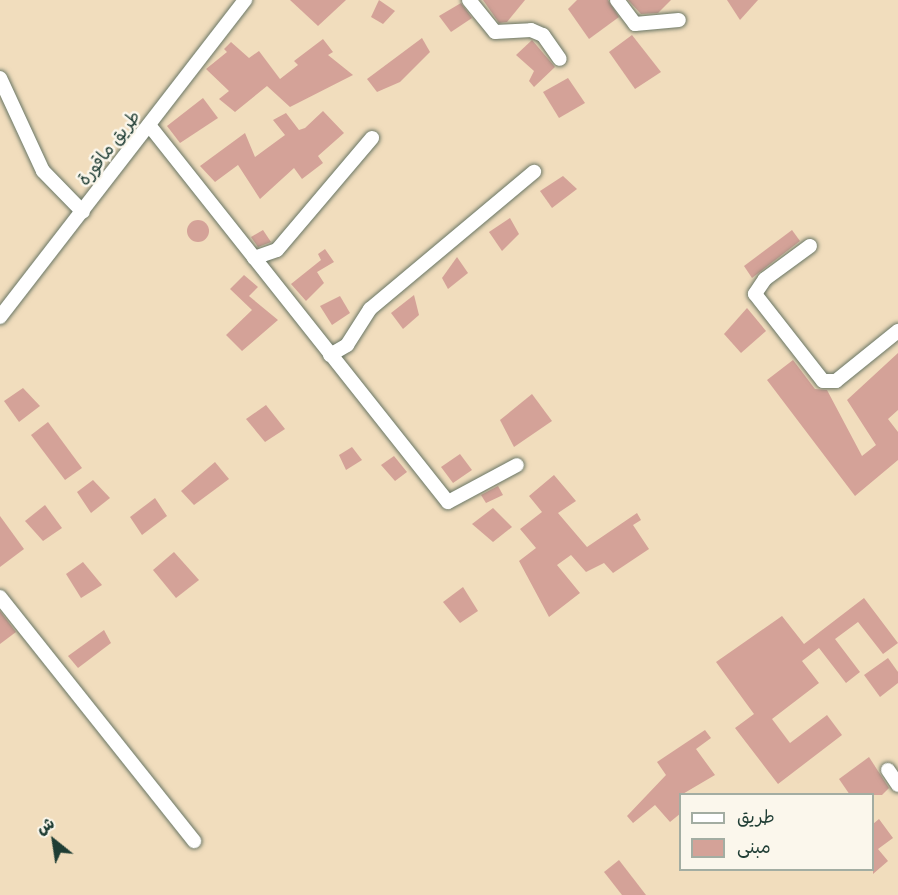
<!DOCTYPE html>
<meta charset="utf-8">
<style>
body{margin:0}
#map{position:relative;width:898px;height:895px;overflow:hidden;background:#f1ddbd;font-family:Delius,"Playpen Sans Arabic",sans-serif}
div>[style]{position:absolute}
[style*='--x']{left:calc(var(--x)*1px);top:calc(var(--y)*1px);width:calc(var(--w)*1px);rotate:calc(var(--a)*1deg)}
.building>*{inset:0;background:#d4a298}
.round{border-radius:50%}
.roads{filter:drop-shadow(0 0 2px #687564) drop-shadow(0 0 2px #687564)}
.minor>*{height:14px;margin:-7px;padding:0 7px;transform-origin:7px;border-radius:7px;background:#fff}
span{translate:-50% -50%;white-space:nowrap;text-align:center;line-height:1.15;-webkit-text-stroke:5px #fbf7ec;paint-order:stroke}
.street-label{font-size:18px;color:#1f3d34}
.legend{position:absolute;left:679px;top:793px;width:195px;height:78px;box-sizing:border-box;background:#fbf7ec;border:2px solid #a3ada2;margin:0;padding:8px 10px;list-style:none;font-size:18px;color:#1f3d34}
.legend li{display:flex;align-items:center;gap:12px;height:30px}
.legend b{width:30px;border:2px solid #a3ada2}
.north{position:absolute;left:24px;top:811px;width:60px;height:60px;-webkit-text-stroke:4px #fbf7ec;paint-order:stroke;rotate:330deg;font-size:16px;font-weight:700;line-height:24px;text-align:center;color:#1f3d34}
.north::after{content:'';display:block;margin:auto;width:21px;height:27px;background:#1f3d34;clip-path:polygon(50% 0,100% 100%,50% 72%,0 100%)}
</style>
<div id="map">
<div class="building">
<div style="clip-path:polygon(290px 0,346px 0,318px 26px)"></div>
<div style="clip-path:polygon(379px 0,395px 11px,383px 24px,371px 17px)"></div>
<div style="clip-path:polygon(483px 0,525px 0,507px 22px,499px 23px)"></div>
<div style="clip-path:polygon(577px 0,608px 0,619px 17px,589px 39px,568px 9px)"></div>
<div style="clip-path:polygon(628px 0,671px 0,658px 13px,641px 14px)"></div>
<div style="clip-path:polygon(727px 0,758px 0,740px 20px)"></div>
<div style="clip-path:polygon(461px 3px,472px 18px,451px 32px,439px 16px)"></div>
<div style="clip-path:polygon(632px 35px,661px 72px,635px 89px,609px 52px)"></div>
<div style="clip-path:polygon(422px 38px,430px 52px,400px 82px,377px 92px,367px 79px)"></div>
<div style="clip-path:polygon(323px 39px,333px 52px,328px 55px,353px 75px,290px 107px,267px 86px,235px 112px,219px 99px,229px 91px,206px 69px,227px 52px,224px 49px,231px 42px,249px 58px,259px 51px,280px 79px,298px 65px,294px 61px)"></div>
<div style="clip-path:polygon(532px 40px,555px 67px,534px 87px,529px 81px,534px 71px,516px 55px)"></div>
<div style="clip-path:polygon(568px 78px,585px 103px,559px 118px,543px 92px)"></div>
<div style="clip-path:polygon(203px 98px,218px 118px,180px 143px,167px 126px)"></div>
<div style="clip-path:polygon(323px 111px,344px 133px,318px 156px,323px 163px,302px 179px,294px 168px,260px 199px,238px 165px,215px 182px,200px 166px,245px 133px,255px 157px,285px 135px,273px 120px,286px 113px,299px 130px,305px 128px)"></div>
<div style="clip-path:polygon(563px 176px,577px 189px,552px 208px,540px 191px)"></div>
<div style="clip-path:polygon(510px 218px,519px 234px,502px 251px,489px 232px)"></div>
<div class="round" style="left:187px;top:220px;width:22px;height:22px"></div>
<div style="clip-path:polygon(263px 230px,271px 242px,258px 247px,251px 237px)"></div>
<div style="clip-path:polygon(792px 230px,800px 241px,752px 278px,744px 266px)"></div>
<div style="clip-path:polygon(325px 249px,334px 262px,317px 272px,324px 283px,306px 301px,291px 284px,321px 260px,318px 254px)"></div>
<div style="clip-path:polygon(457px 257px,468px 273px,448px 289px,442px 278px)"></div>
<div style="clip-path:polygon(244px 275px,258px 287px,249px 296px,278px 320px,242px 351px,226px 335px,252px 310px,230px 289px)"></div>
<div style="clip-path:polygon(414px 295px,419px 315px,403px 329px,391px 313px)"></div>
<div style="clip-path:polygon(340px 296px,350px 313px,332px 325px,320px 306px)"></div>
<div style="clip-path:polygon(747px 308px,766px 331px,741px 353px,724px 334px)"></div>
<div style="clip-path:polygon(898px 353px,898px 410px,888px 419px,898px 432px,898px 460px,855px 496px,767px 380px,793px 360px,815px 389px,827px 390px,862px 456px,876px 445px,847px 400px)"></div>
<div style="clip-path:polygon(23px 388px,40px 406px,19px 422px,4px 401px)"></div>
<div style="clip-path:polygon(532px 394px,552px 421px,514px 447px,500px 420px)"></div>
<div style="clip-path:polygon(266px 405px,285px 429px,265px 442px,246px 419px)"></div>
<div style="clip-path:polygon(48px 422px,82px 468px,65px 480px,31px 435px)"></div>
<div style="clip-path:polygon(352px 447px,362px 460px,346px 470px,339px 455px)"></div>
<div style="clip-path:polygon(460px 454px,472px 470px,453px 483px,441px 467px)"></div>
<div style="clip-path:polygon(394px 456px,407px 472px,395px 481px,381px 465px)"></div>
<div style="clip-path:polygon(215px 462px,229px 479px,194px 505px,181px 491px)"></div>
<div style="clip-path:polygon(554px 475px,576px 501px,558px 513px,587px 547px,637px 513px,641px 520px,633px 525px,649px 549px,613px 573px,604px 563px,586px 572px,571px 555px,557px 565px,580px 593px,549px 617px,519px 561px,536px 548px,520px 529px,542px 512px,529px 496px)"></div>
<div style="clip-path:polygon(93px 480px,110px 498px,91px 513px,77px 492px)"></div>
<div style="clip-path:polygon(498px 486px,503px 495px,486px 503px,481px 495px)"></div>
<div style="clip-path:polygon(155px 498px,167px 516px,142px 535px,130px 517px)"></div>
<div style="clip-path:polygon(45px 505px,62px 528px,43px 541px,25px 521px)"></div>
<div style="clip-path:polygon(493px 508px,512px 527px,493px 542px,472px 524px)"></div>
<div style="clip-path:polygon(0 516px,24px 549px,0 567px)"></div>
<div style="clip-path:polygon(174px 552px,199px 580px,176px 598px,153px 570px)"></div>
<div style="clip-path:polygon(83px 562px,102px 585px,81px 598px,66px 574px)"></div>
<div style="clip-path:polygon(463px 587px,478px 611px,460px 623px,443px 602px)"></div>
<div style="clip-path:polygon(864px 598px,898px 643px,883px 654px,858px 622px,835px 639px,860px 672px,846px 683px,819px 648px,802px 661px,819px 683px,772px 719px,790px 743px,827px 715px,842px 735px,778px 784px,735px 728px,754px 714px,716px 662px,782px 616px,804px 644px)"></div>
<div style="clip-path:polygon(0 611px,16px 632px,0 644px)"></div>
<div style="clip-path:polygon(104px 630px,111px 643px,78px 668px,68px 656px)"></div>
<div style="clip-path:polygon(888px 658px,898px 672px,898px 683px,880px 697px,864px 675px)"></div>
<div style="clip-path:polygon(705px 730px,711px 738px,696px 749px,715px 775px,681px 795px,681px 813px,670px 822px,655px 805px,633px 823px,627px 816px,666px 775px,657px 762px)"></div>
<div style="clip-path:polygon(869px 757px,889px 788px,882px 795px,850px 795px,839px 779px)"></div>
<div style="clip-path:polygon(879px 819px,893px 838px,878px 849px,888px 861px,873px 874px,873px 824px)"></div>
<div style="clip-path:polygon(619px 860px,646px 895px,622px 895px,604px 872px)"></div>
</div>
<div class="roads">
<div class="minor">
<div style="--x:469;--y:0;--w:41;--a:50.9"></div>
<div style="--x:495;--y:32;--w:36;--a:-3"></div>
<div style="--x:531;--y:30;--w:13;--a:23"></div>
<div style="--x:543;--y:35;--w:29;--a:55"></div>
<div style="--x:617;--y:0;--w:30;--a:53"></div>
<div style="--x:635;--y:24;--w:44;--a:-5.2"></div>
<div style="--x:0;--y:78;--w:102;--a:65.2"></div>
<div style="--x:43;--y:171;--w:57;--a:45.7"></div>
<div style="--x:149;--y:125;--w:481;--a:51.6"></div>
<div style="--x:448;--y:502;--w:78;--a:-28.2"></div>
<div style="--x:810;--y:246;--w:56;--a:143.7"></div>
<div style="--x:765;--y:279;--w:18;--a:124"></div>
<div style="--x:755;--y:294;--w:110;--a:52"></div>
<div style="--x:823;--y:381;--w:13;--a:0"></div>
<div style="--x:836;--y:381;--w:80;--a:-38.9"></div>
<div style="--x:254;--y:258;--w:24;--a:-19"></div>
<div style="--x:277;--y:250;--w:147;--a:-49.7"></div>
<div style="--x:0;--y:317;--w:401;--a:-52.3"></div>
<div style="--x:330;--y:355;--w:20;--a:-30"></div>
<div style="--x:347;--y:345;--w:43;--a:-57.4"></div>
<div style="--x:370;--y:309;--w:214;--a:-39.9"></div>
<div style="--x:0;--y:597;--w:312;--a:51.5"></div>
<div style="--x:888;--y:770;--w:18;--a:56"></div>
</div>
</div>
<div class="street-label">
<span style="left:109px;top:148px;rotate:-52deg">طريق ماقورة</span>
</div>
<ul class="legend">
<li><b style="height:8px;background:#fff"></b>طريق</li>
<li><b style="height:16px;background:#d4a298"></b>مبنى</li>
</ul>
<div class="north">ش</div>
</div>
